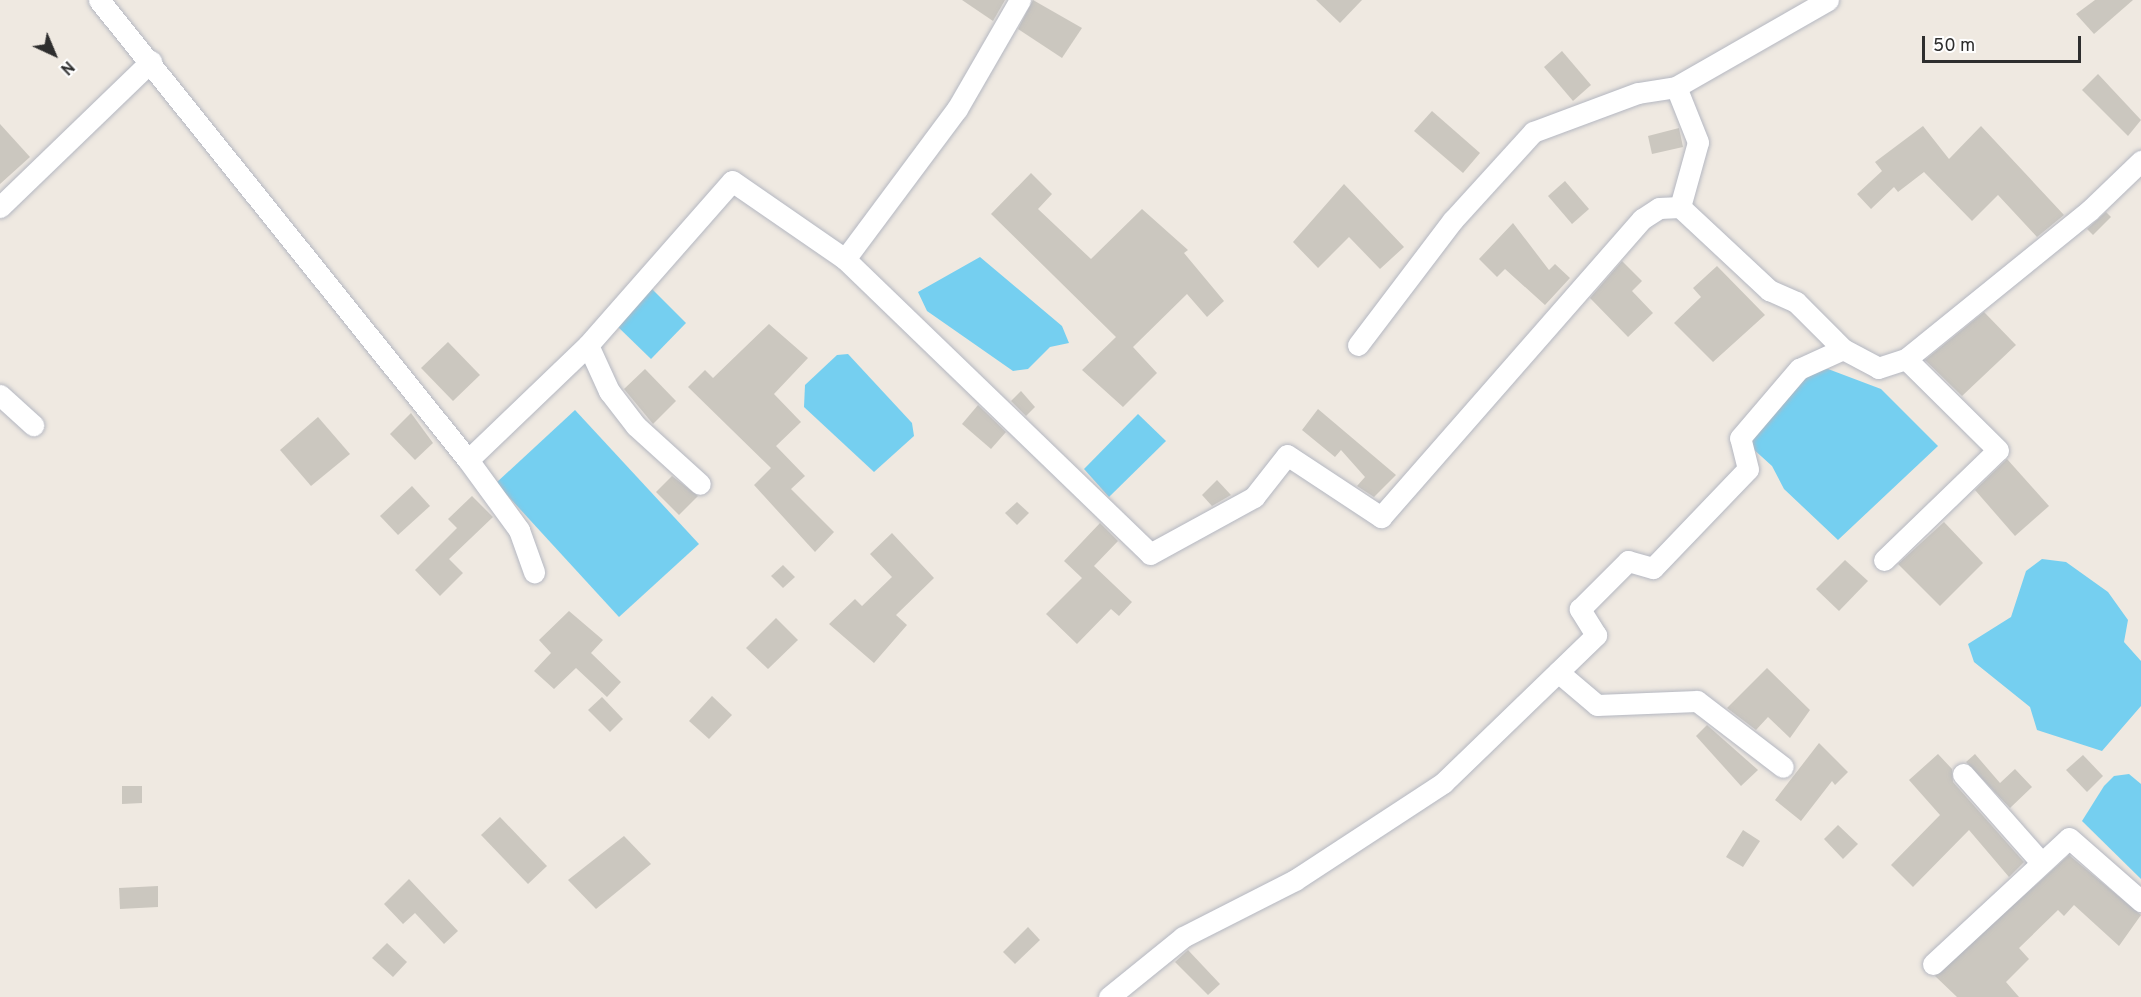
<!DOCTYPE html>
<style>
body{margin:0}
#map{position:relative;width:2141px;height:997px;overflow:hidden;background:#efe9e1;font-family:Overpass,sans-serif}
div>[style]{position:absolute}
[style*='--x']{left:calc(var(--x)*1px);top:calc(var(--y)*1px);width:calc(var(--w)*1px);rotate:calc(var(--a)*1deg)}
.water>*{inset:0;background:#75cff0}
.building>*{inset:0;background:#cbc7bf}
.roads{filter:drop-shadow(0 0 2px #b4b7c1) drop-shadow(0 0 2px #b4b7c1)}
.minor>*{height:21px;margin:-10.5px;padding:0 10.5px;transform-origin:10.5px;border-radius:10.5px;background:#fff}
span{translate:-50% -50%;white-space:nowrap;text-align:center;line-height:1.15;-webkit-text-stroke:4.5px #fff;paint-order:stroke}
.north{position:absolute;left:24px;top:24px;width:60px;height:60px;-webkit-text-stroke:4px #fff;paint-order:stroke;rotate:136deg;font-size:16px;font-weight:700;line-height:24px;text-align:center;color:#2e2e2e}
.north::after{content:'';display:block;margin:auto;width:21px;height:27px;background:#2e2e2e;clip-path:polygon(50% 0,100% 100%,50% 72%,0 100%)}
.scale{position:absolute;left:1922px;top:36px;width:159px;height:27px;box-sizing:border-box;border:3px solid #2e2e2e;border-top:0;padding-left:8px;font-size:18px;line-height:21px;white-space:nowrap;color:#2e2e2e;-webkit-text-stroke:4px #fff;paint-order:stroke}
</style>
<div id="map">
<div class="water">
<div style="clip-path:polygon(980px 257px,1062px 326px,1069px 343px,1050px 347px,1028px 369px,1013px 371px,927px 311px,918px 292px)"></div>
<div style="clip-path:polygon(652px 289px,686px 323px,651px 359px,616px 325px)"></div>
<div style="clip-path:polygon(848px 354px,912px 423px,914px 436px,874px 472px,804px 407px,805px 385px,837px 355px)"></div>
<div style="clip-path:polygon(1828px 369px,1881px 389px,1938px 446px,1838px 540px,1784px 489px,1772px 466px,1751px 447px,1755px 429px,1813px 370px)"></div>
<div style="clip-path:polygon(575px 410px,699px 544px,619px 617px,496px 483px)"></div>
<div style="clip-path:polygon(1138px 414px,1166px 441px,1109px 497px,1084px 469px)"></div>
<div style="clip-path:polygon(2042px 559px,2066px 562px,2108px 592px,2128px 620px,2124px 642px,2141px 661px,2141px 706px,2102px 751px,2037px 730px,2030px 707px,1974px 662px,1968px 644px,2011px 617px,2026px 571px)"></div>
<div style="clip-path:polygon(2129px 774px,2141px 784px,2141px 879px,2082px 821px,2104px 786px,2114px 776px)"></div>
</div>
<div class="building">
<div style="clip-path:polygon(962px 0,1005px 0,993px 21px)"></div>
<div style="clip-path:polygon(1033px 0,1082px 28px,1062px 58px,1018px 29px)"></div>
<div style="clip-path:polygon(1316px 0,1362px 0,1340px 23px)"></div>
<div style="clip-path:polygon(2095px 0,2133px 0,2094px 34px,2076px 14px)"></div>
<div style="clip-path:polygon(1562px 51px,1591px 85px,1573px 101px,1544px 67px)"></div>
<div style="clip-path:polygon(2098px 74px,2141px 120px,2128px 136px,2082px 90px)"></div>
<div style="clip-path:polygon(1432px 111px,1480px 153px,1463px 173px,1414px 131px)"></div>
<div style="clip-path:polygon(0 124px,30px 157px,0 184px)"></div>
<div style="clip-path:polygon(1923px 126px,1949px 159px,1981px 126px,2064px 215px,2037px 237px,1998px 195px,1972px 221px,1924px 172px,1898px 192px,1894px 187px,1871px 209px,1857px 194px,1882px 171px,1875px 162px)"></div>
<div style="clip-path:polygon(1679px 128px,1683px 147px,1652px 154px,1648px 136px)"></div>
<div style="clip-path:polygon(1031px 173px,1052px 194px,1038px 209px,1091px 259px,1142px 209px,1188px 250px,1184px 253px,1224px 301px,1207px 317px,1187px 294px,1133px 347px,1157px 373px,1123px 407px,1082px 370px,1116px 337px,991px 214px)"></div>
<div style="clip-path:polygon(1565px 181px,1589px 209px,1572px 224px,1548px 196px)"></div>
<div style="clip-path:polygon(1344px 184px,1404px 247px,1380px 269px,1349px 237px,1318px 268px,1293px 242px)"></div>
<div style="clip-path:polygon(2106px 212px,2111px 217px,2093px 235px,2087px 229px)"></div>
<div style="clip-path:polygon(1513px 223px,1549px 270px,1555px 264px,1570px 278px,1545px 305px,1505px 269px,1497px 277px,1479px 259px)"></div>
<div style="clip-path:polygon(1622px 261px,1642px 281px,1632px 291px,1653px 313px,1628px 337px,1590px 298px)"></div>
<div style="clip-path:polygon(1717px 266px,1765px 315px,1713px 362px,1674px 323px,1701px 297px,1693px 288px)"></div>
<div style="clip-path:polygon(1984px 312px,2016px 345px,1962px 396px,1925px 360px)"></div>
<div style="clip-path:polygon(769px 324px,808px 358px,774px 394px,801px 422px,776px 446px,805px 476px,791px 489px,834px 532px,815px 552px,754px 485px,771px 468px,688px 387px,705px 370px,713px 378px)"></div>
<div style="clip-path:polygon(448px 342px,480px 375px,453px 401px,421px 368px)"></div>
<div style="clip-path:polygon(645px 369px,676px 401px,653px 424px,624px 389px)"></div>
<div style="clip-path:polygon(1021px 391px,1035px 407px,1026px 416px,1011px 401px)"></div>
<div style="clip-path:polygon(978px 405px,1006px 432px,991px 449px,962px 424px)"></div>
<div style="clip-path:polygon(1318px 409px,1396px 475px,1374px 497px,1357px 486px,1365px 477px,1341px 450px,1335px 457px,1302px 430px)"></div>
<div style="clip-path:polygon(411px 413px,433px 443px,415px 460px,390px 434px)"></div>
<div style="clip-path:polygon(318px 417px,350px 454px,311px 486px,280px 450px)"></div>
<div style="clip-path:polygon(2007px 459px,2049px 506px,2015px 536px,1975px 490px)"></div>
<div style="clip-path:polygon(672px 476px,698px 496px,679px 515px,656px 492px)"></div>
<div style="clip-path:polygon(1217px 480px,1231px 495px,1212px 506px,1202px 495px)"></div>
<div style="clip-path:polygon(412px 486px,430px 506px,398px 535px,380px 516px)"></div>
<div style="clip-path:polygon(472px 496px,493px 517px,449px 559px,463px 573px,440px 596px,415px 570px,457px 528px,448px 519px)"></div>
<div style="clip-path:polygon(1017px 502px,1029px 513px,1017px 525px,1005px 513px)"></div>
<div style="clip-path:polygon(1944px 522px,1983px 563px,1940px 606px,1898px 564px)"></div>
<div style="clip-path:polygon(1100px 523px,1118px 541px,1094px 566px,1132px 602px,1119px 616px,1111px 609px,1077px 644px,1046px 614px,1082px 578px,1064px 561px)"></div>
<div style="clip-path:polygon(892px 533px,934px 578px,896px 615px,907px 625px,874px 663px,829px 624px,855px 599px,862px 606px,892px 577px,870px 554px)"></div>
<div style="clip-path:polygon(1845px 560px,1868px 581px,1839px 611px,1816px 589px)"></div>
<div style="clip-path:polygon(783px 565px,795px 577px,783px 588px,771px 576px)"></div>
<div style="clip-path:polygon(569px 611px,603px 640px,591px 653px,621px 682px,607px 697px,576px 668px,554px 689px,534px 671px,551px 653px,539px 640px)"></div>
<div style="clip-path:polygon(776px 618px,798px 640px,768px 669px,746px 648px)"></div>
<div style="clip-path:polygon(1767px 668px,1810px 710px,1790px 738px,1768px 717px,1756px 730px,1727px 708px)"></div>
<div style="clip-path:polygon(712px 696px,732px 715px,709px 739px,689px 721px)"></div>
<div style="clip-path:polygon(602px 697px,623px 719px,610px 732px,588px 710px)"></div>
<div style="clip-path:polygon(1707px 725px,1758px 770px,1741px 786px,1696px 736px)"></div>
<div style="clip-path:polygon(1819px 743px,1848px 772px,1835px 785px,1832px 781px,1801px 821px,1775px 800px)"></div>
<div style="clip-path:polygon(1938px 754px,1952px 769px,1953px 782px,2024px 862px,2009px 877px,1969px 830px,1913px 887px,1891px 865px,1940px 815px,1909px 780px)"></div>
<div style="clip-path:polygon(1975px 754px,2000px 783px,2015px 769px,2032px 787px,2010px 808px,1966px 762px)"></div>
<div style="clip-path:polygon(2083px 755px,2103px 776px,2087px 792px,2066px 770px)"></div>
<div style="clip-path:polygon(122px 786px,142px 786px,142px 803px,122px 804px)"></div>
<div style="clip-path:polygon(500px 817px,547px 866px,528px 884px,481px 835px)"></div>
<div style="clip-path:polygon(1838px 825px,1858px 844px,1843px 859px,1824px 839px)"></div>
<div style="clip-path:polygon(1743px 830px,1760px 841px,1743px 867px,1726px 857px)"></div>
<div style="clip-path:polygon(624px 836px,651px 864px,596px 909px,568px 880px)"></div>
<div style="clip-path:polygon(2069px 855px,2141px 915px,2119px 946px,2074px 905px,2064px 916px,2058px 910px,2019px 948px,2029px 959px,2006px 982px,2019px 997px,1957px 997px,1935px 976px)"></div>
<div style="clip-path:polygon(409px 879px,458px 931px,444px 944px,415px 913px,403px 924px,384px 904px)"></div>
<div style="clip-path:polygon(158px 886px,158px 907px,120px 909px,119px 888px)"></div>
<div style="clip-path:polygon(1028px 927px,1040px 940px,1015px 964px,1003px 952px)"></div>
<div style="clip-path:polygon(387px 943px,407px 962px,393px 977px,372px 958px)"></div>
<div style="clip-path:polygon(1188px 950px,1220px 984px,1208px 995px,1175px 962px)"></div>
</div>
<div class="roads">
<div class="minor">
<div style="--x:99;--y:0;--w:590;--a:51.26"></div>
<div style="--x:468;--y:460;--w:166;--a:-43.8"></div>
<div style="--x:588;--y:345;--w:218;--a:-48.7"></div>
<div style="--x:732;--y:181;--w:137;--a:34.6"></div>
<div style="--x:845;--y:259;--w:187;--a:-53.3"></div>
<div style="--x:957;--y:109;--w:126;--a:-60"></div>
<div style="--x:0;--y:207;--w:210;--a:-44"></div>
<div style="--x:1680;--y:207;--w:122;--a:43"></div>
<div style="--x:1769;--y:290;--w:30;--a:24"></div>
<div style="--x:1796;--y:302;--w:66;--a:45"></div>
<div style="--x:1843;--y:349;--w:40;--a:28"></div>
<div style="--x:1878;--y:368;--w:29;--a:-18"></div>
<div style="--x:1906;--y:359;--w:237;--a:-39"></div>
<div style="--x:2090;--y:210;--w:71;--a:-43.9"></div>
<div style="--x:845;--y:259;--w:424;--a:44"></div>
<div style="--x:1150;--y:554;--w:119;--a:-28.7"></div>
<div style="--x:1254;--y:497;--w:53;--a:-51.8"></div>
<div style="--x:1287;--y:455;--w:113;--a:33.4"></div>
<div style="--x:1381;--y:517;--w:396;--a:-48.8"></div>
<div style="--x:1642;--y:219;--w:20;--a:-33"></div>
<div style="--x:1659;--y:208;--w:21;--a:-3"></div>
<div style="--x:1680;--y:207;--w:67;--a:-74.5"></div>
<div style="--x:1698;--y:142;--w:59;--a:-111.8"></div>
<div style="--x:1676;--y:87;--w:175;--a:-29.8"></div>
<div style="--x:588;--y:345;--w:51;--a:65.5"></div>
<div style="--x:609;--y:391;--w:44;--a:52.4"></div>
<div style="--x:636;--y:426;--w:86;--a:42.2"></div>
<div style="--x:1358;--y:345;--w:157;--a:-52.8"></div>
<div style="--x:1453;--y:220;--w:119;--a:-47.7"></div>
<div style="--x:1533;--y:132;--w:112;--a:-20.4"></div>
<div style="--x:1638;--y:93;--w:38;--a:-9"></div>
<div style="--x:0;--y:395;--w:45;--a:42.3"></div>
<div style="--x:468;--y:460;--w:87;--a:53.9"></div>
<div style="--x:519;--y:530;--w:45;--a:70.3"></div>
<div style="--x:1884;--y:560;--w:158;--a:-44"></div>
<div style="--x:1998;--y:450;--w:129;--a:-135.3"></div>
<div style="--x:1558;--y:672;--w:51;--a:40.2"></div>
<div style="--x:1597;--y:705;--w:100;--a:-2.3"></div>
<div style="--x:1697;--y:701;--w:108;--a:37.5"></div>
<div style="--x:1963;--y:774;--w:116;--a:48.5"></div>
<div style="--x:1933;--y:964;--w:185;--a:-42.8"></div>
<div style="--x:2069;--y:838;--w:96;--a:41.2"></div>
<div style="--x:1109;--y:997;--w:95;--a:-39"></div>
<div style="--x:1183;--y:937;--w:126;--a:-27"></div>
<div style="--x:1295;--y:880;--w:177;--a:-33.2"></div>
<div style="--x:1443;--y:783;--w:213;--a:-44"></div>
<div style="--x:1596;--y:635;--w:31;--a:-122"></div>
<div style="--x:1580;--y:609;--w:68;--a:-45"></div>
<div style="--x:1628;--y:561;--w:26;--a:16"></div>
<div style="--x:1653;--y:568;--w:137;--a:-46.2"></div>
<div style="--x:1748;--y:469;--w:32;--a:-104"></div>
<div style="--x:1740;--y:438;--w:91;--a:-49.5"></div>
<div style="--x:1799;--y:369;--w:48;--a:-24.4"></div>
</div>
</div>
<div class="north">N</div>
<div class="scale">50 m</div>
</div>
